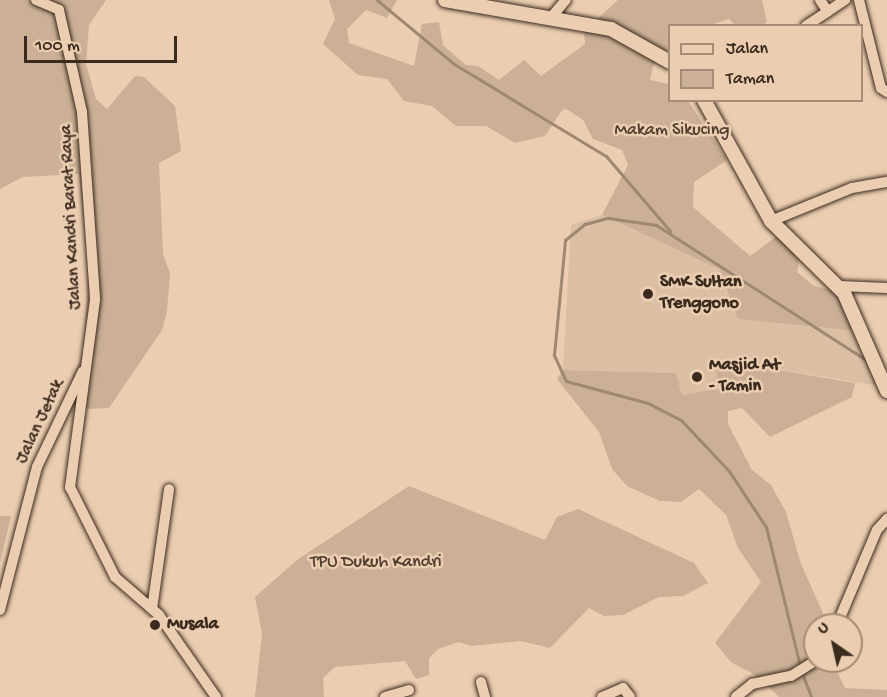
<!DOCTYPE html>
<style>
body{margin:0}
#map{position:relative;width:887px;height:697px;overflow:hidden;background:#ebceb1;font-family:"Gochi Hand",sans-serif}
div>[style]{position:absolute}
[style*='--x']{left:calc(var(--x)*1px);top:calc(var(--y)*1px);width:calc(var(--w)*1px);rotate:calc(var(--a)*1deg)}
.built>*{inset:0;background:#dabfa4}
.green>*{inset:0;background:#cbb097}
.stream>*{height:3px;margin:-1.5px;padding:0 1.5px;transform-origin:1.5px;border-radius:1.5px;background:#9f8872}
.roads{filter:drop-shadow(0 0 2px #3b2a1e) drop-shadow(0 0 2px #3b2a1e)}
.minor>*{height:10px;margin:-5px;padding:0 5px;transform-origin:5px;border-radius:5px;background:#ebceb1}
.major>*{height:14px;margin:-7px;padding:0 7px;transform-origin:7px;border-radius:7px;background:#ebceb1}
.dots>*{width:16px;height:16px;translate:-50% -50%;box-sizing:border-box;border:3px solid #ebceb1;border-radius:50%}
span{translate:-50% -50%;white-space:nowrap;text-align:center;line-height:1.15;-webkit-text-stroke:5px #ebceb1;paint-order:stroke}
.park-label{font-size:18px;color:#513e30}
.street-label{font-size:18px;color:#3b2a1e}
.poi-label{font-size:18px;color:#3b2a1e;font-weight:700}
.left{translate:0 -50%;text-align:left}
.legend{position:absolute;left:668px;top:24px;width:195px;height:78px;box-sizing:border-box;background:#ebceb1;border:2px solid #a58c76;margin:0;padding:8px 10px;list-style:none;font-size:18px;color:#3b2a1e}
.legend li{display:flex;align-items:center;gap:12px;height:30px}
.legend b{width:30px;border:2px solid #a58c76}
.north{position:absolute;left:803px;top:613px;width:60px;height:60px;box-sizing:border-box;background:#ebceb1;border:2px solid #a58c76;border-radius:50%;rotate:326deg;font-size:16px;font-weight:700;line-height:24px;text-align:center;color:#3b2a1e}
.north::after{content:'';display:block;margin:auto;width:21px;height:27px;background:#3b2a1e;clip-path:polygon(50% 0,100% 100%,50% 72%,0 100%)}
.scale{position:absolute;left:24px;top:36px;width:153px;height:27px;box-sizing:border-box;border:3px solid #3b2a1e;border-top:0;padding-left:8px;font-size:18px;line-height:21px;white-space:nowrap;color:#3b2a1e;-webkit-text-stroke:4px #ebceb1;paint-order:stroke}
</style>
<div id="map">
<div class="built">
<div style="clip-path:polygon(602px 215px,719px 269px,738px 319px,858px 331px,880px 386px,715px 359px,719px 389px,682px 395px,676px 373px,563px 370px,571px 225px)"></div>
</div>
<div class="green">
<div style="clip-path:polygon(0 0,106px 0,89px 25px,86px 64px,96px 99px,107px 109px,135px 76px,144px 77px,175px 106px,181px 151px,159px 163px,163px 254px,170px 273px,167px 311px,162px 330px,109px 408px,87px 409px,69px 387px,84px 351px,88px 267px,79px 174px,23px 177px,0 189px)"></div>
<div style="clip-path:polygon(329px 0,397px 0,387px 18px,366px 10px,347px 29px,349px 43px,414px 66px,422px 24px,439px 22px,443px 45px,466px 65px,478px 66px,499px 80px,524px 60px,541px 76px,585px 44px,584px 31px,618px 0,762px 0,767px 22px,762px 25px,735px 25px,729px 19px,710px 25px,670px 26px,669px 47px,653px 66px,650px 80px,669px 84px,670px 100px,688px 101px,727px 160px,694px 182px,693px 207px,750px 256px,777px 236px,800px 257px,797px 272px,814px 286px,834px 290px,858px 331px,738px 319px,719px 269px,602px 215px,628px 165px,622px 150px,593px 139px,583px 120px,568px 110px,563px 109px,545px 136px,515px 143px,486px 126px,456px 126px,432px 106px,404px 101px,387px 79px,358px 75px,323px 44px,335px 19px)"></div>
<div style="clip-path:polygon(714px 359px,855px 383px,852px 397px,770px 437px,742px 408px,728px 411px,728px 424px,752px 470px,771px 485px,786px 512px,801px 564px,823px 613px,825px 625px,815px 625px,815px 661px,832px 661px,845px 688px,887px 690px,887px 697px,779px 697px,754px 674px,732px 663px,715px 643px,761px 582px,738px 548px,726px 515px,699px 489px,681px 502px,660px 501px,627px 486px,612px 469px,599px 432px,557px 379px,563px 370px,676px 373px,682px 395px,719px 389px)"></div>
<div style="clip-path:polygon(409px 486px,545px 540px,557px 517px,578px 509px,694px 563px,708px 583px,683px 596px,659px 597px,623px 615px,604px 616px,589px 608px,550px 648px,521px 641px,471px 646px,459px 642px,438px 649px,429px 658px,429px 675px,416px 679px,405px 661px,335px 667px,323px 678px,324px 697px,255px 697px,262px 633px,255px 597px,297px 560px)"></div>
<div style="clip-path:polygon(0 516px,11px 516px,0 563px)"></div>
</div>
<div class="stream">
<div style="--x:377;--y:0;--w:100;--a:39.7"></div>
<div style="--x:454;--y:64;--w:178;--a:31.2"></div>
<div style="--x:606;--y:156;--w:99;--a:49.5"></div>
<div style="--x:800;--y:666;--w:143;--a:-103.7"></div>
<div style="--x:766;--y:527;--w:67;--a:-123.5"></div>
<div style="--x:729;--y:471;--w:70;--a:-133.3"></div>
<div style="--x:681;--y:420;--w:37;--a:-153"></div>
<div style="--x:648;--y:403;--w:85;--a:-165"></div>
<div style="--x:566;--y:381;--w:29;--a:-115"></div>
<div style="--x:554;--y:355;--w:116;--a:-84.5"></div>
<div style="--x:565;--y:240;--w:26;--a:-39"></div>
<div style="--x:585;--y:224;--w:24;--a:-15"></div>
<div style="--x:608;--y:218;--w:49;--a:8.3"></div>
<div style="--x:656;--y:225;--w:253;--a:32.7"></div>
<div style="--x:802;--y:673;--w:26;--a:69"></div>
</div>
<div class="roads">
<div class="minor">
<div style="--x:36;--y:0;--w:25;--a:23"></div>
<div style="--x:820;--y:0;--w:14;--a:56"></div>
<div style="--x:859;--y:0;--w:91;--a:76"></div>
<div style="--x:881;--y:88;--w:7;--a:34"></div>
<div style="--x:59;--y:10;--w:105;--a:77.3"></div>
<div style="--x:82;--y:112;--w:188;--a:86"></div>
<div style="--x:95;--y:300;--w:189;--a:97.6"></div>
<div style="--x:70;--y:487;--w:101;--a:63.4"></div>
<div style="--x:115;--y:577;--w:58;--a:40.8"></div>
<div style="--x:159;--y:615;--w:100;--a:55.2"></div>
<div style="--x:549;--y:20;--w:26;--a:-50"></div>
<div style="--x:806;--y:26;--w:47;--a:-33.7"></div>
<div style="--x:771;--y:221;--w:87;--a:-22.2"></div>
<div style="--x:852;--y:188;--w:36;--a:-10"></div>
<div style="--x:839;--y:286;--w:48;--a:2.4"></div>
<div style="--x:152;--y:609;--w:121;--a:-81.9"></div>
<div style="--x:0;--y:610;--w:148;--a:-75.5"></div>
<div style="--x:37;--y:467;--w:106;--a:-64.4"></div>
<div style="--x:837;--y:625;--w:103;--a:-67.2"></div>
<div style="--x:877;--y:530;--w:15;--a:-48"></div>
<div style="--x:481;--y:682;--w:16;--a:75"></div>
<div style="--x:385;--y:697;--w:25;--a:-16"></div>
<div style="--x:602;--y:697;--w:23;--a:-23"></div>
<div style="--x:623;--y:688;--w:11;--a:52"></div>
<div style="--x:736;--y:697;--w:21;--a:-39"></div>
<div style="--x:752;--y:684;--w:40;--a:-12"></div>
<div style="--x:791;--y:676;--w:28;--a:-32"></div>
</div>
<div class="major">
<div style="--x:445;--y:0;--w:169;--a:9.9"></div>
<div style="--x:611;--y:29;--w:68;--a:29.2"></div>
<div style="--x:704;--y:100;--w:138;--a:61"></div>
<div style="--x:771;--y:221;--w:103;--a:44.6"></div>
<div style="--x:844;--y:293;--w:107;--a:66.3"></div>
</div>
</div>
<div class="dots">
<div style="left:648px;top:294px;background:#3b2a1e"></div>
<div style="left:697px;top:377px;background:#3b2a1e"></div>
<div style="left:155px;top:625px;background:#3b2a1e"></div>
</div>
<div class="park-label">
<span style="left:672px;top:131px">Makam Sikucing</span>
<span style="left:376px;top:563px">TPU Dukuh Kandri</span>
</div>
<div class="street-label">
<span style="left:72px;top:217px;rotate:-93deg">Jalan Kandri Barat Raya</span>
<span style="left:41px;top:422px;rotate:-65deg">Jalan Jetak</span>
</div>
<div class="poi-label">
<span class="left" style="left:660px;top:294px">SMK Sultan<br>Trenggono</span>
<span class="left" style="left:709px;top:377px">Masjid At<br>- Tamin</span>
<span class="left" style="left:167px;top:625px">Musala</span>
</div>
<ul class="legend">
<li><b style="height:8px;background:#ebceb1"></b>Jalan</li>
<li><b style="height:16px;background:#cbb097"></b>Taman</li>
</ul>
<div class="north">U</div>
<div class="scale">100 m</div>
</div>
